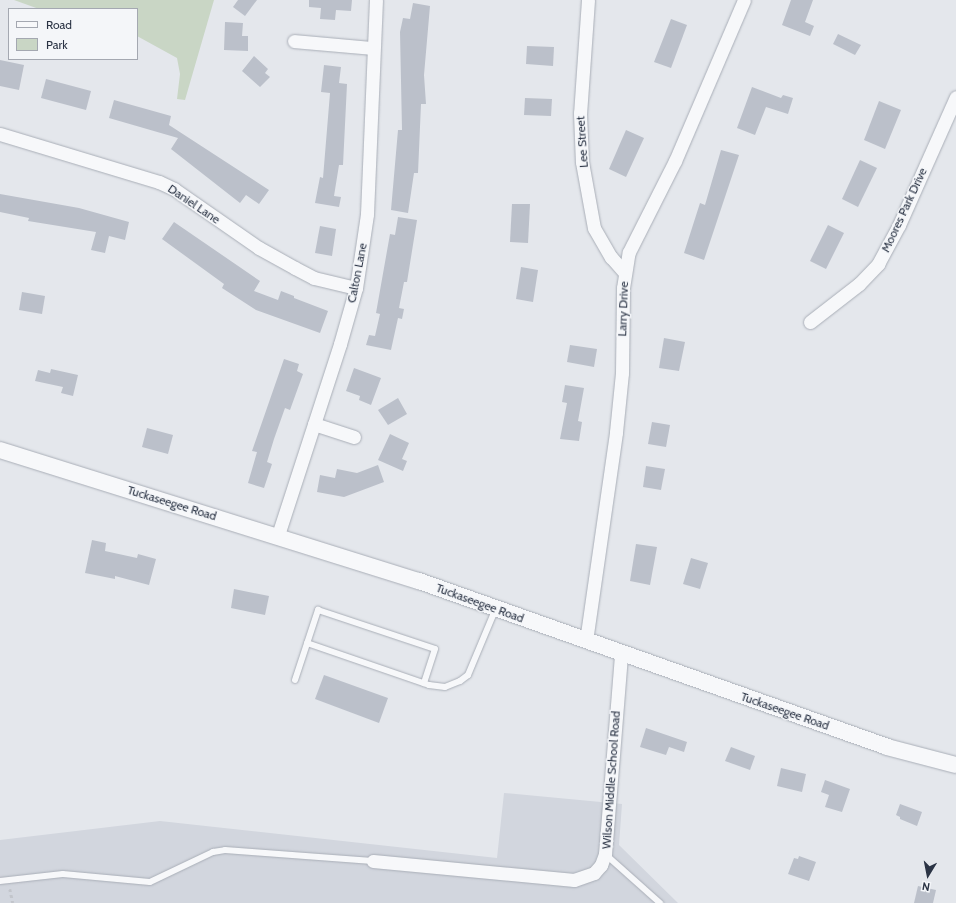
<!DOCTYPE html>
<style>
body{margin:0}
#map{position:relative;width:956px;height:903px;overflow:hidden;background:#e4e7ec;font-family:Cabin,sans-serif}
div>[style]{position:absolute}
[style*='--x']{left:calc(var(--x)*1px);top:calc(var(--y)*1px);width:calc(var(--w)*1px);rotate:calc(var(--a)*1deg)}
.built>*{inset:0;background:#d2d6de}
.green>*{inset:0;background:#c9d6c5}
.building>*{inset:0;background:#bbc0ca}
.path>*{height:2.5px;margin-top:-1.25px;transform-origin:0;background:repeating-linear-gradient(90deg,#c2c5cb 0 3px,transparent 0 6px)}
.roads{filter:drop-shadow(0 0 1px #a9aeb7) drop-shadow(0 0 1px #a9aeb7)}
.service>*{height:6px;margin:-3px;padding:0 3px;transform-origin:3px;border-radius:3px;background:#f7f8fa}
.minor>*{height:13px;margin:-6.5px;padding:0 6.5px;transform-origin:6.5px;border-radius:6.5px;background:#f7f8fa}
.tertiary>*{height:16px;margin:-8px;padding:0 8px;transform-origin:8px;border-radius:8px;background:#f7f8fa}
span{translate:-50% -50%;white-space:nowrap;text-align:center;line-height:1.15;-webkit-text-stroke:3px #f4f6f9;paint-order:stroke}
.street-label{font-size:12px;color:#2b3445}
.legend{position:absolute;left:8px;top:8px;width:130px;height:52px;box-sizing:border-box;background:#f4f6f9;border:1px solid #a4a8b1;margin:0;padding:5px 7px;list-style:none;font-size:12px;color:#2b3445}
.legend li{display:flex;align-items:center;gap:8px;height:20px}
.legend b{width:20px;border:1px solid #a4a8b1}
.north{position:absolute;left:908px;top:855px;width:40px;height:40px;-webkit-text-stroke:3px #f4f6f9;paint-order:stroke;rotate:190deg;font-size:11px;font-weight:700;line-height:16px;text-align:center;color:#2b3445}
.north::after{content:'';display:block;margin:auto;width:14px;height:18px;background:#2b3445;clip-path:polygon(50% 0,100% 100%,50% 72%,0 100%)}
</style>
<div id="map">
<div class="built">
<div style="clip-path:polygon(504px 793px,622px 804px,619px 845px,678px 903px,0 903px,0 840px,160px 821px,497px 858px)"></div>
</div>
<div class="green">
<div style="clip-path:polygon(14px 0,214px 0,185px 100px,177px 99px,180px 74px,177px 58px,137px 36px,137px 9px,39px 9px)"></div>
</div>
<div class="building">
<div style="clip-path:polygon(238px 0,257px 0,245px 16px,233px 7px)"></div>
<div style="clip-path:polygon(309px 0,352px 0,351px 11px,336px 10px,335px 20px,320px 19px,321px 8px,309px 7px)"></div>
<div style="clip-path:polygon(791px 0,813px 0,805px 22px,814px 26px,810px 36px,782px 25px)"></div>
<div style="clip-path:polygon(413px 3px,430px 6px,424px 75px,426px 104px,421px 104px,418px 173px,414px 173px,408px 213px,391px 210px,398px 130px,402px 130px,400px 32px,403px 18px,410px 19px)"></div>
<div style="clip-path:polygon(671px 19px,687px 25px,671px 68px,654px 62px)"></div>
<div style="clip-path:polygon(225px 22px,243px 23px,242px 36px,248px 36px,248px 51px,224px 50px)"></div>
<div style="clip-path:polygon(838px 34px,861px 45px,855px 55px,833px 44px)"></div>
<div style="clip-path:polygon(527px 46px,554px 47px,553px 66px,526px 64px)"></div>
<div style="clip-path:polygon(254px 56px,268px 69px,265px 73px,270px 77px,260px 87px,242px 71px)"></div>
<div style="clip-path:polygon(0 60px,24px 65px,19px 90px,0 86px)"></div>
<div style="clip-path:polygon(324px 65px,341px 67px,339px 83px,347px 84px,343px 165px,339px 165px,334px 196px,341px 197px,339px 207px,315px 203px,320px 177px,323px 178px,330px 93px,321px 92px)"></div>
<div style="clip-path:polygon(46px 79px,91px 91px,86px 110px,41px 98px)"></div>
<div style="clip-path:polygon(752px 87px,781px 98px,783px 95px,793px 98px,788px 114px,766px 107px,755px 135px,737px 128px)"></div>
<div style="clip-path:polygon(525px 98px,552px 99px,551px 116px,524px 115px)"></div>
<div style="clip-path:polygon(114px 100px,171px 116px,169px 125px,269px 190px,259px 204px,246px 195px,240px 203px,171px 149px,178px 138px,109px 118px)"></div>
<div style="clip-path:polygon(879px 101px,901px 110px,885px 149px,864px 140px)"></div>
<div style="clip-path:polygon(626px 130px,644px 138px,626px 177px,609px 169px)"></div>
<div style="clip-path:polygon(721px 150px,739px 155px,704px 260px,684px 253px,700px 203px,705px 205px)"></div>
<div style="clip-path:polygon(860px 160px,877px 168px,858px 207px,842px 199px)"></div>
<div style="clip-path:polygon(0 194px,79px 208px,129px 222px,125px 240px,109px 236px,105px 253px,91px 250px,96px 232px,28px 221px,29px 218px,0 212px)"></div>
<div style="clip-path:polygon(512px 204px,530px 204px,528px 243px,510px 242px)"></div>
<div style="clip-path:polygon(398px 217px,417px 220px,407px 282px,404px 282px,399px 308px,404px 309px,402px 319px,398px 318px,391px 350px,366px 345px,369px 335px,375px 336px,380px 314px,376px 313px,390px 234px,395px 235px)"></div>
<div style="clip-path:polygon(174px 222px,260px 281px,254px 291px,278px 300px,281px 291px,294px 296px,294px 298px,328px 311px,320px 333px,256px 310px,222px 288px,224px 284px,162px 239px)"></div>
<div style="clip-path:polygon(828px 225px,844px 233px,826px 269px,810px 261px)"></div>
<div style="clip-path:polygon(320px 226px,336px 229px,332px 256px,315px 253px)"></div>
<div style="clip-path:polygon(521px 267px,538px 270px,533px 302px,516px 299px)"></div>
<div style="clip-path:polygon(22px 292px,45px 296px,42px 314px,19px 310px)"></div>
<div style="clip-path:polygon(664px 338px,685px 342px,679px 371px,659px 368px)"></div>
<div style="clip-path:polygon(570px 345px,597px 349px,594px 367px,567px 362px)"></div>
<div style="clip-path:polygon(284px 359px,299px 364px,297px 371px,303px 374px,290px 410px,285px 408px,274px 439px,267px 462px,272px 464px,264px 488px,248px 483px,257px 452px,252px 451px)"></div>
<div style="clip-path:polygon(354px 368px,381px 378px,371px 405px,359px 400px,360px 396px,346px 391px)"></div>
<div style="clip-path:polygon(51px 369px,78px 375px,73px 396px,61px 393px,63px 387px,35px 381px,38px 370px,50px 373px)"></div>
<div style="clip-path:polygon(565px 385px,584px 388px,578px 421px,582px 422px,579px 441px,560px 439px,567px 403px,562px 402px)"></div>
<div style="clip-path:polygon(398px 398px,407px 414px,388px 425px,378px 410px)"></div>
<div style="clip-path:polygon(652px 422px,670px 425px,666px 447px,648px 444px)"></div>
<div style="clip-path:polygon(147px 428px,173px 435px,168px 454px,142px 447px)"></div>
<div style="clip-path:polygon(390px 434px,409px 443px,402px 459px,407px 461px,403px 471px,378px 460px)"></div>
<div style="clip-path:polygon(378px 465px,384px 482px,344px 497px,317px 492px,320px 475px,335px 478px,337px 469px,357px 473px)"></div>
<div style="clip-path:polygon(646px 466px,665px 469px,661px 490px,643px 487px)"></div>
<div style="clip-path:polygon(92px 540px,106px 543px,105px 551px,137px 558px,138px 554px,156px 559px,149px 585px,115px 576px,115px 579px,85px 573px)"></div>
<div style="clip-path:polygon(636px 544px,657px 547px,650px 585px,630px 581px)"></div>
<div style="clip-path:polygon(691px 558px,708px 563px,700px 589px,683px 584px)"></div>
<div style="clip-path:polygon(234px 589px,269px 596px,265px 615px,231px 608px)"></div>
<div style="clip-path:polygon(324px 675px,388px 698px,379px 723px,315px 699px)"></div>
<div style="clip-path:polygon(646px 728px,687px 742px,684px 752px,669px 747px,666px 755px,640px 747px)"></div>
<div style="clip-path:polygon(731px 747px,755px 756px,750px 770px,725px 761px)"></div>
<div style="clip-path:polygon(781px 768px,806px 774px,802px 792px,777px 786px)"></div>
<div style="clip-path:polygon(825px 780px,850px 789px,842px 812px,825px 807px,829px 795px,821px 792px)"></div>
<div style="clip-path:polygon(900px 804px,922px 812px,917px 826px,900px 819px,900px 817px,896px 815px)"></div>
<div style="clip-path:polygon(799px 856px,816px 862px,809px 881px,788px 874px,794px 858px,798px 859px)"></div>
<div style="clip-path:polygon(918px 886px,936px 890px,933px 903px,914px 903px)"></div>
</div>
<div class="path">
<div style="--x:10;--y:889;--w:14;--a:78"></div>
</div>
<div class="roads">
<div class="service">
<div style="--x:307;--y:643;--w:129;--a:19"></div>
<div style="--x:429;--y:685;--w:16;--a:7"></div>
<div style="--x:445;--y:687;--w:16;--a:-22"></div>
<div style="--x:460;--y:681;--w:10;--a:-37"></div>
<div style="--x:468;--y:675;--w:73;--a:-67.3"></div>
<div style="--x:295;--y:680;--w:74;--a:-71.8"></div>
<div style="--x:318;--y:610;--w:123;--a:18.4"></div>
<div style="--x:435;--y:649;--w:36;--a:108"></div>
<div style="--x:605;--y:854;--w:74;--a:41.7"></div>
<div style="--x:0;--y:881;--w:63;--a:-6.3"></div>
<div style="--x:63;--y:874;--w:87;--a:5.3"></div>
<div style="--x:150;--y:882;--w:70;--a:-25.5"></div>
<div style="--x:213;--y:852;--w:12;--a:-9"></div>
<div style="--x:225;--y:850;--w:148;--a:4.3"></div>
</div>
<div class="minor">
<div style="--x:588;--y:0;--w:113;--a:94"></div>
<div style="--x:580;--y:113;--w:49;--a:87.7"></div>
<div style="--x:582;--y:162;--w:67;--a:79.7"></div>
<div style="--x:594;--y:228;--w:34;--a:60"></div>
<div style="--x:611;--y:257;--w:21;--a:49"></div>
<div style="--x:294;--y:41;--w:79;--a:5.1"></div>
<div style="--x:0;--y:134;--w:166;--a:16.8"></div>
<div style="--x:159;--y:182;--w:17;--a:25"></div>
<div style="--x:174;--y:189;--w:103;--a:34.8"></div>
<div style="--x:259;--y:248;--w:41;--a:29.1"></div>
<div style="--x:295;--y:268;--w:21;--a:28"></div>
<div style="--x:314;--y:278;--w:43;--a:13.4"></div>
<div style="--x:810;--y:322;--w:62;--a:-37.8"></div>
<div style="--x:859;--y:284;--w:28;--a:-46"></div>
<div style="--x:878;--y:264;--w:44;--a:-61.7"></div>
<div style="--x:899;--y:225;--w:140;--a:-66"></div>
<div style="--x:314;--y:424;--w:42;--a:18"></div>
<div style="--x:278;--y:535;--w:201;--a:-72"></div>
<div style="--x:340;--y:344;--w:58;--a:-74.1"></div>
<div style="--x:356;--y:288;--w:75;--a:-81.5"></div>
<div style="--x:367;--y:214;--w:214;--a:-87.6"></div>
<div style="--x:586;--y:641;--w:211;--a:-81.8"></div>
<div style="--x:616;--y:432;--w:59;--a:-84.2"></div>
<div style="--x:622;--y:373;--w:85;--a:-89.3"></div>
<div style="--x:623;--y:288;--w:36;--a:-81"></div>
<div style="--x:629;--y:252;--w:102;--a:-63.2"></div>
<div style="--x:675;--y:161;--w:175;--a:-66.8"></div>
<div style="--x:373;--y:861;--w:202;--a:5.4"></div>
<div style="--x:574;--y:880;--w:21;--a:-19"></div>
<div style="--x:594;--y:873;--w:11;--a:-49"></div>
<div style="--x:601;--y:865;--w:12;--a:-70"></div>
<div style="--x:605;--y:854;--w:202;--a:-85.4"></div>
</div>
<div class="tertiary">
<div style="--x:0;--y:450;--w:439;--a:17.4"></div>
<div style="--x:419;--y:581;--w:497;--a:19.5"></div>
<div style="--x:887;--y:747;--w:71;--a:14.6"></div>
</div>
</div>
<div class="street-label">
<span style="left:582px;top:142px;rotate:-94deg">Lee Street</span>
<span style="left:194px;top:204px;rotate:34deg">Daniel Lane</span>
<span style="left:904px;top:210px;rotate:-65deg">Moores Park Drive</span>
<span style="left:357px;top:273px;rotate:-79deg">Calton Lane</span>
<span style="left:623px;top:309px;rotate:-88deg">Larry Drive</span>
<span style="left:172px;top:503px;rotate:17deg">Tuckaseegee Road</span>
<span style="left:480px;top:603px;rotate:20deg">Tuckaseegee Road</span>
<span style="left:785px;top:711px;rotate:19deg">Tuckaseegee Road</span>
<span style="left:611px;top:780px;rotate:-86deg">Wilson Middle School Road</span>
</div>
<ul class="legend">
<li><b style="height:5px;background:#f7f8fa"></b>Road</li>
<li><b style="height:11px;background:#c9d6c5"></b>Park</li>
</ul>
<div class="north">N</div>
</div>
